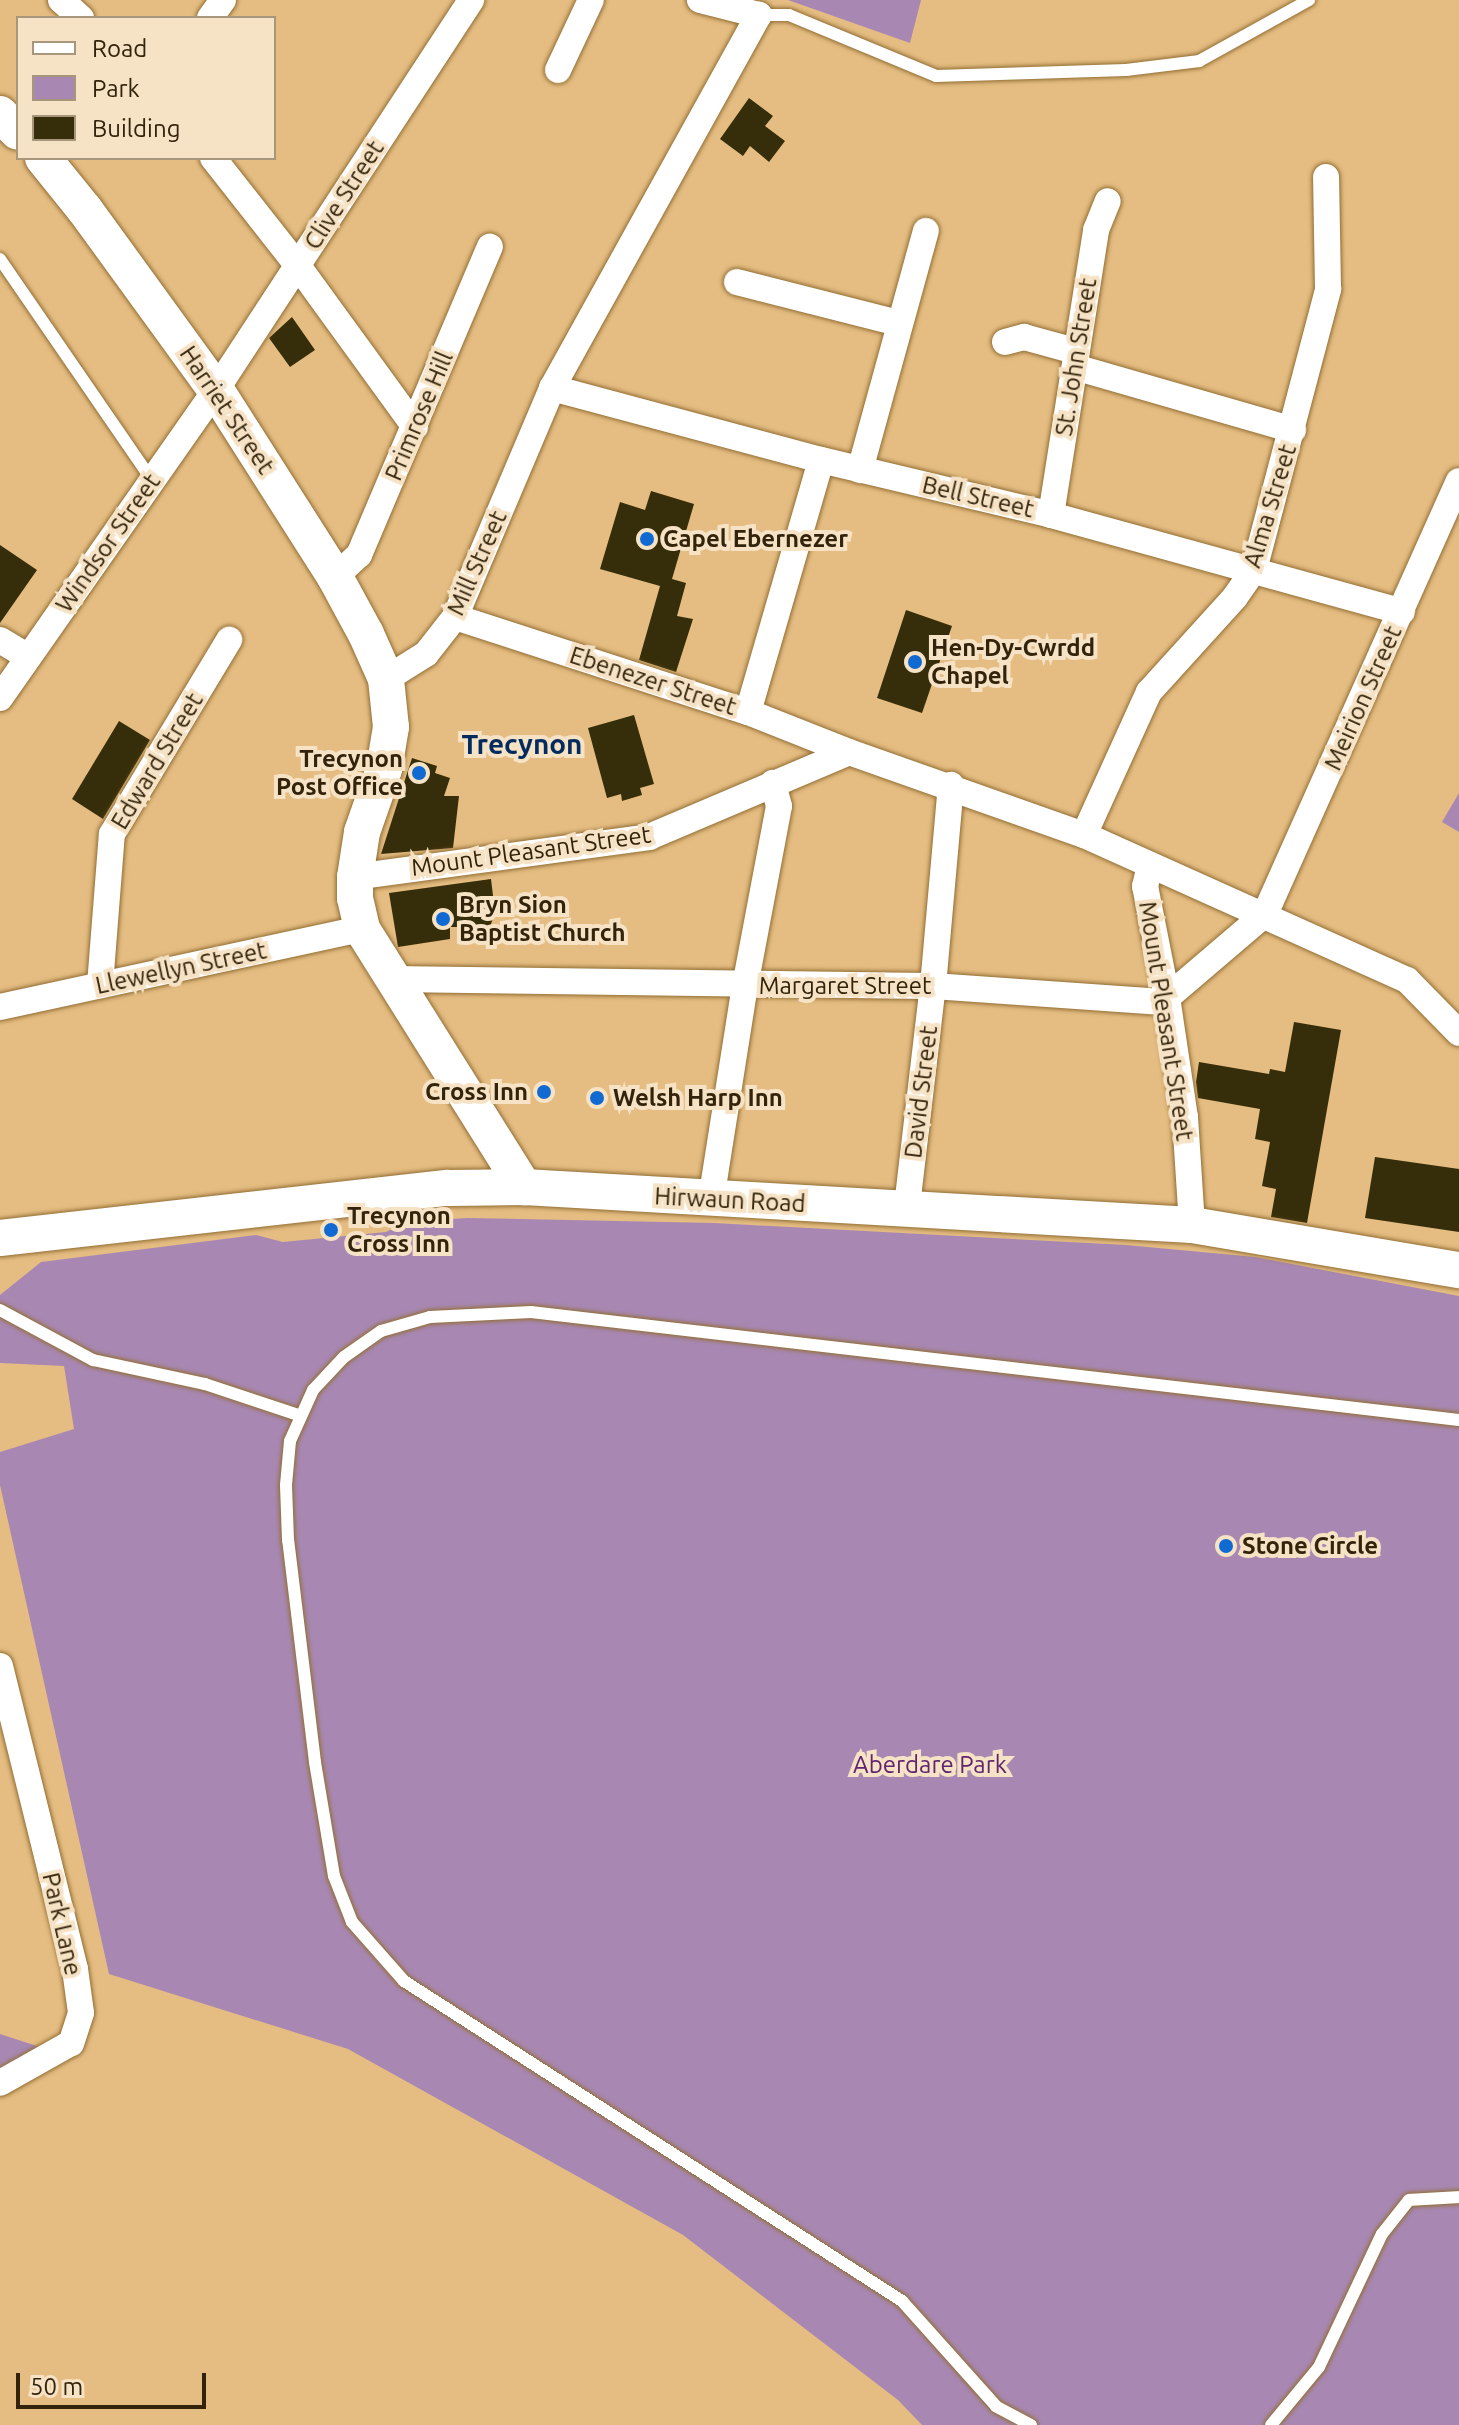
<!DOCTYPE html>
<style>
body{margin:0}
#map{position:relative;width:1459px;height:2425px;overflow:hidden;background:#e5bd82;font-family:Ubuntu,sans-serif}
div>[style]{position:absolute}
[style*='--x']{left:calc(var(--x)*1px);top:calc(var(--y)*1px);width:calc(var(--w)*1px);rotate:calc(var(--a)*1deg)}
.green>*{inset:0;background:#a888b3}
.building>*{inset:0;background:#362e0a}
.roads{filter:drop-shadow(0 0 2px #926e34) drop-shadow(0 0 2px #926e34)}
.lane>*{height:12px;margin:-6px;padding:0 6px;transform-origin:6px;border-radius:6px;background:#fff}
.street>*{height:26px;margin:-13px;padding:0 13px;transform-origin:13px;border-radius:13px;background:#fff}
.secondary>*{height:36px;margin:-18px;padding:0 18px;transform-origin:18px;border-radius:18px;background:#fff}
.dots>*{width:22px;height:22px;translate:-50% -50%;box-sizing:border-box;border:4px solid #f6e2c5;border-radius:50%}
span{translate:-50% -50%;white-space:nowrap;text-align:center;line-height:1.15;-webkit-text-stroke:8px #f6e2c5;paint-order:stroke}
.street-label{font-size:24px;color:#32230a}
.poi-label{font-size:24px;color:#32230a;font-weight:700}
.left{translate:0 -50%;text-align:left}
.right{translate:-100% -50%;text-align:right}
.park-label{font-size:24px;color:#5e2470}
.quarter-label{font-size:28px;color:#042b5e;font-weight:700}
.legend{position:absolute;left:16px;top:16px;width:260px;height:144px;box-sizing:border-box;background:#f6e2c5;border:2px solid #a8967a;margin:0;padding:10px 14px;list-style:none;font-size:24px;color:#32230a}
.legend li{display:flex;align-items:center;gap:16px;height:40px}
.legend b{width:40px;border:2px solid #a8967a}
.scale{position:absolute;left:16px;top:2373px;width:190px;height:36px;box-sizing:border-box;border:4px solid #32230a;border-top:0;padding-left:10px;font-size:24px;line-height:28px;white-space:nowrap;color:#32230a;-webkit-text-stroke:6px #f6e2c5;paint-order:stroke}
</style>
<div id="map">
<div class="green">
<div style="clip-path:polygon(788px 0,921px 0,910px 43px)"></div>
<div style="clip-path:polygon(1459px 793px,1459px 832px,1442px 822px)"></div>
<div style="clip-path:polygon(467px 1218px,714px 1223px,1126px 1245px,1255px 1257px,1459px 1296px,1459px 2425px,922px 2425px,898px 2400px,683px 2235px,348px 2049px,109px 1974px,0 1485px,0 1452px,74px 1429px,64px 1366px,0 1363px,0 1295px,41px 1262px,256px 1235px,283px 1242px,386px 1232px,407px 1222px)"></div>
<div style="clip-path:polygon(0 2034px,43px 2048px,0 2071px)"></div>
</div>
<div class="building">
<div style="clip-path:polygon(749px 98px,773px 116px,765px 126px,785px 141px,769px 162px,750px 146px,743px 156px,720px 139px)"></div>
<div style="clip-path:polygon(292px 317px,315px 350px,290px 367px,269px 338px)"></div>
<div style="clip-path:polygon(651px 491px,694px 504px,672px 579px,686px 583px,677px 616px,693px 619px,676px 672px,639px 660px,660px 586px,600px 569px,620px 502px,645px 510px)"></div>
<div style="clip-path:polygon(0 545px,37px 570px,0 623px)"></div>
<div style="clip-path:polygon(906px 610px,952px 626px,922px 713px,877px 698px)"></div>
<div style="clip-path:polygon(634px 715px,654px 784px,640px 788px,642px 795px,622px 801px,621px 794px,607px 798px,588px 728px)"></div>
<div style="clip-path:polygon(119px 721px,150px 740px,103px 819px,72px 799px)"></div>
<div style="clip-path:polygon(412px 758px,437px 766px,435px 773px,450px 778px,444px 796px,459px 796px,453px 848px,381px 854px)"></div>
<div style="clip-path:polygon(491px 879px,495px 912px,490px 927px,450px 927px,450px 939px,398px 947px,389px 893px)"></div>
<div style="clip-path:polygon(1294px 1022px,1341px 1030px,1307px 1223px,1271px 1217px,1276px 1189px,1262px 1186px,1270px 1142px,1255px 1139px,1260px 1109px,1198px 1098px,1196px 1082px,1199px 1062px,1269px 1074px,1270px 1069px,1285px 1072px)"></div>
<div style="clip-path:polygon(1375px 1157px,1459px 1169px,1459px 1232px,1365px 1218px)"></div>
</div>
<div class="roads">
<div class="lane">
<div style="--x:759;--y:15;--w:30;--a:0"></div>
<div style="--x:789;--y:15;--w:159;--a:22.5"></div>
<div style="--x:936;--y:76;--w:190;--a:-1.8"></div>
<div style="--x:1126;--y:70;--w:74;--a:-7"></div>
<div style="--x:1199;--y:61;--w:126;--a:-29"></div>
<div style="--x:0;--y:259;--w:268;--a:55.5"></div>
<div style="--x:0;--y:1310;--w:106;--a:28.3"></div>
<div style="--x:93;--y:1360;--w:115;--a:12.1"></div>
<div style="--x:205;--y:1384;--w:101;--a:18.4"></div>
<div style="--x:1031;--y:2425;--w:40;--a:-152"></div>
<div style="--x:996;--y:2406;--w:141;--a:-131.8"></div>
<div style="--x:902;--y:2301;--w:592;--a:-147.28"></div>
<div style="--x:404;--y:1981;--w:79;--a:-131.4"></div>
<div style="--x:352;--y:1922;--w:49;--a:-111.4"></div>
<div style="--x:334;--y:1876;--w:116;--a:-99.5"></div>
<div style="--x:315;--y:1762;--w:224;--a:-96.9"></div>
<div style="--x:288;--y:1540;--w:55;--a:-92.1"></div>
<div style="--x:286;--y:1485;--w:44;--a:-84.8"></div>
<div style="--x:290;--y:1441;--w:56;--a:-65.7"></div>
<div style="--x:313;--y:1390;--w:45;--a:-46.8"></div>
<div style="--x:344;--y:1357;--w:45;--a:-35.1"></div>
<div style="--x:381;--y:1331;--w:51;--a:-15.9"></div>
<div style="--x:430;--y:1317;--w:101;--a:-2.8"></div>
<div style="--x:531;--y:1312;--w:934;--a:6.64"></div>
<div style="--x:1271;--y:2425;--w:75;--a:-50.4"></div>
<div style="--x:1319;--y:2367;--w:147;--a:-64.7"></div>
<div style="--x:1382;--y:2234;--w:43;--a:-51.5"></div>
<div style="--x:1409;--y:2200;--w:50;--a:-3.4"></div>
</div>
<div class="street">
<div style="--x:61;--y:0;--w:27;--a:42"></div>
<div style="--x:210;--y:18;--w:22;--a:-54"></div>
<div style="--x:558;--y:70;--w:77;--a:-64.8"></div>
<div style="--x:213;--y:158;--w:137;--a:51.8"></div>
<div style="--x:298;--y:266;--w:199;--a:54"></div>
<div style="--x:737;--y:282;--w:166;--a:14.3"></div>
<div style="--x:1005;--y:342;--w:20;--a:-15"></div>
<div style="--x:1024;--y:337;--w:53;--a:15.4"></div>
<div style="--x:1075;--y:367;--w:227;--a:16.1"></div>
<div style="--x:552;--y:388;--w:278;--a:15"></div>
<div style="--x:821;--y:460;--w:236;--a:13.4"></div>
<div style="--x:1051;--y:515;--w:364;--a:15.4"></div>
<div style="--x:860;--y:470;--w:248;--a:-74.6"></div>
<div style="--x:1051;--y:515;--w:289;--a:-81"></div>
<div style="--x:1096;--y:230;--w:31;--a:-68"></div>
<div style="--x:335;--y:577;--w:33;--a:-43"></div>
<div style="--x:359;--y:555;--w:335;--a:-67"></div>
<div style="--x:455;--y:617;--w:308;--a:18"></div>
<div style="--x:748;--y:712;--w:109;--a:21.6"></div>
<div style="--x:0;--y:640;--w:33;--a:31"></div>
<div style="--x:386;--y:679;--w:47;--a:-32"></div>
<div style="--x:426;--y:654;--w:47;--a:-51.9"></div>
<div style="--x:455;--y:617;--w:249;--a:-67"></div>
<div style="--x:552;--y:388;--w:427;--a:-61"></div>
<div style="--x:759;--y:15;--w:61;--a:-165.7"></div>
<div style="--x:0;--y:698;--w:376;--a:-55"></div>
<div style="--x:216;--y:390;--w:466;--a:-56.8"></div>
<div style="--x:748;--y:712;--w:262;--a:-73.8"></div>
<div style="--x:1084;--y:835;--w:157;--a:-65.6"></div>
<div style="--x:1149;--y:692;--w:128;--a:-47.8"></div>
<div style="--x:1235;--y:597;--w:33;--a:-55"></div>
<div style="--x:1254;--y:570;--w:291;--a:-75.2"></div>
<div style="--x:1328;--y:289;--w:112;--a:-91"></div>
<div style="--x:1150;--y:865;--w:22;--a:103"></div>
<div style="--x:1145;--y:886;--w:113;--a:78.8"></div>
<div style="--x:1167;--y:997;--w:121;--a:81.5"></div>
<div style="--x:1185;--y:1117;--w:108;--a:86.3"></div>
<div style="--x:355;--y:877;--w:297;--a:-7.7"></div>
<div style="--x:649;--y:837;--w:217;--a:-23"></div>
<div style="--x:849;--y:752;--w:249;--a:19.5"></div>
<div style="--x:1084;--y:835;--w:354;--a:24.2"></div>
<div style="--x:1407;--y:980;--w:74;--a:45.5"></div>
<div style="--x:392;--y:979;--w:541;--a:0.74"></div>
<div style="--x:933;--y:986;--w:230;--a:4"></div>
<div style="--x:1162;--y:1002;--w:135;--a:-40.5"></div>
<div style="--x:1265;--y:914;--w:474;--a:-65.9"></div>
<div style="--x:100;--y:985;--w:151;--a:-85.5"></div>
<div style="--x:112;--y:834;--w:227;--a:-58.9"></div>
<div style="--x:0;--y:1007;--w:370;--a:-12.2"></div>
<div style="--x:711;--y:1200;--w:217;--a:-81"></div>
<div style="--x:745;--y:986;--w:183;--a:-79.3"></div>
<div style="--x:779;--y:806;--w:24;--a:-105"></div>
<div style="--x:907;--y:1206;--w:222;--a:-83.3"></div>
<div style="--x:933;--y:986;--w:202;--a:-84.9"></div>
<div style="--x:0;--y:1666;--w:312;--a:76.1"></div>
<div style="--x:75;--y:1969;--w:44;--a:82.2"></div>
<div style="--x:81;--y:2013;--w:32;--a:108"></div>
<div style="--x:71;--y:2043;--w:81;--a:150.6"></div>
</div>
<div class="secondary">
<div style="--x:0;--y:114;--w:25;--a:45"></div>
<div style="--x:43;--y:158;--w:67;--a:51.1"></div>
<div style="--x:85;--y:210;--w:223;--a:54"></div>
<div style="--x:216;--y:390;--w:222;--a:57.5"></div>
<div style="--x:335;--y:577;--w:65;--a:61.5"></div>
<div style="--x:366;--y:634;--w:49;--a:66"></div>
<div style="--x:386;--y:679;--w:48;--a:84.1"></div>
<div style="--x:391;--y:727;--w:43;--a:99.5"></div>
<div style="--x:384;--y:769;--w:67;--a:109.2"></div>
<div style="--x:362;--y:832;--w:46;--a:98.8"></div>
<div style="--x:355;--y:877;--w:21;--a:90"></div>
<div style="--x:355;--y:898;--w:32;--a:77"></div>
<div style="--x:362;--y:929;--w:305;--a:57.9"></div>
<div style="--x:0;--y:1238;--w:451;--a:-6.4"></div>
<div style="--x:448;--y:1188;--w:76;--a:-0.8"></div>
<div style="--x:524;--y:1187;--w:669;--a:3.26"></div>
<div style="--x:1192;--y:1225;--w:271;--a:9.6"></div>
</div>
</div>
<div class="dots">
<div style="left:647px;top:539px;background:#1169d2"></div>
<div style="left:915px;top:662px;background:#1169d2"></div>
<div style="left:419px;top:773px;background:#1169d2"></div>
<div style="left:443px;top:919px;background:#1169d2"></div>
<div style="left:544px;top:1092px;background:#1169d2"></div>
<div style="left:597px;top:1098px;background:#1169d2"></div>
<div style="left:331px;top:1230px;background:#1169d2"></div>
<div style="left:1226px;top:1546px;background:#1169d2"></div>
</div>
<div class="street-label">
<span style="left:344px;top:195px;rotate:-57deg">Clive Street</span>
<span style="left:1076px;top:357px;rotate:-81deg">St. John Street</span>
<span style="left:227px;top:410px;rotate:56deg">Harriet Street</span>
<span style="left:419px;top:416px;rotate:-67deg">Primrose Hill</span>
<span style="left:978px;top:497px;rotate:13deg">Bell Street</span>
<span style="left:1270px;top:506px;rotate:-73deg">Alma Street</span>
<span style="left:108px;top:543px;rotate:-55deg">Windsor Street</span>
<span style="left:477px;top:563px;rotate:-66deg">Mill Street</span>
<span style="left:653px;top:681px;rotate:18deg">Ebenezer Street</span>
<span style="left:1363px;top:698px;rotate:-66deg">Meirion Street</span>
<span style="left:157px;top:761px;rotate:-59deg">Edward Street</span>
<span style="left:531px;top:851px;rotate:-8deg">Mount Pleasant Street</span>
<span style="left:181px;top:968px;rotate:-12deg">Llewellyn Street</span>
<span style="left:845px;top:986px">Margaret Street</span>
<span style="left:1166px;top:1021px;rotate:81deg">Mount Pleasant Street</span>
<span style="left:921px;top:1092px;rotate:-83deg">David Street</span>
<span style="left:730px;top:1200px;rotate:3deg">Hirwaun Road</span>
<span style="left:62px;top:1924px;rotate:77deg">Park Lane</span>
</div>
<div class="poi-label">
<span class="left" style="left:663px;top:539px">Capel Ebernezer</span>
<span class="left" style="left:931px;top:662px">Hen-Dy-Cwrdd<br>Chapel</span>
<span class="right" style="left:403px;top:773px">Trecynon<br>Post Office</span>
<span class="left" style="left:459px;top:919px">Bryn Sion<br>Baptist Church</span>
<span class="right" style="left:528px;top:1092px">Cross Inn</span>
<span class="left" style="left:613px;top:1098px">Welsh Harp Inn</span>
<span class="left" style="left:347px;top:1230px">Trecynon<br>Cross Inn</span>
<span class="left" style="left:1242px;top:1546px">Stone Circle</span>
</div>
<div class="park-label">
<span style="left:930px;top:1765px">Aberdare Park</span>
</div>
<div class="quarter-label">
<span style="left:522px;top:744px">Trecynon</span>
</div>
<ul class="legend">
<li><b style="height:10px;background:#fff"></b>Road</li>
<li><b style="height:22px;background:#a888b3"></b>Park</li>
<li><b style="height:22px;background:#362e0a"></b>Building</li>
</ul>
<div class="scale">50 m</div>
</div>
